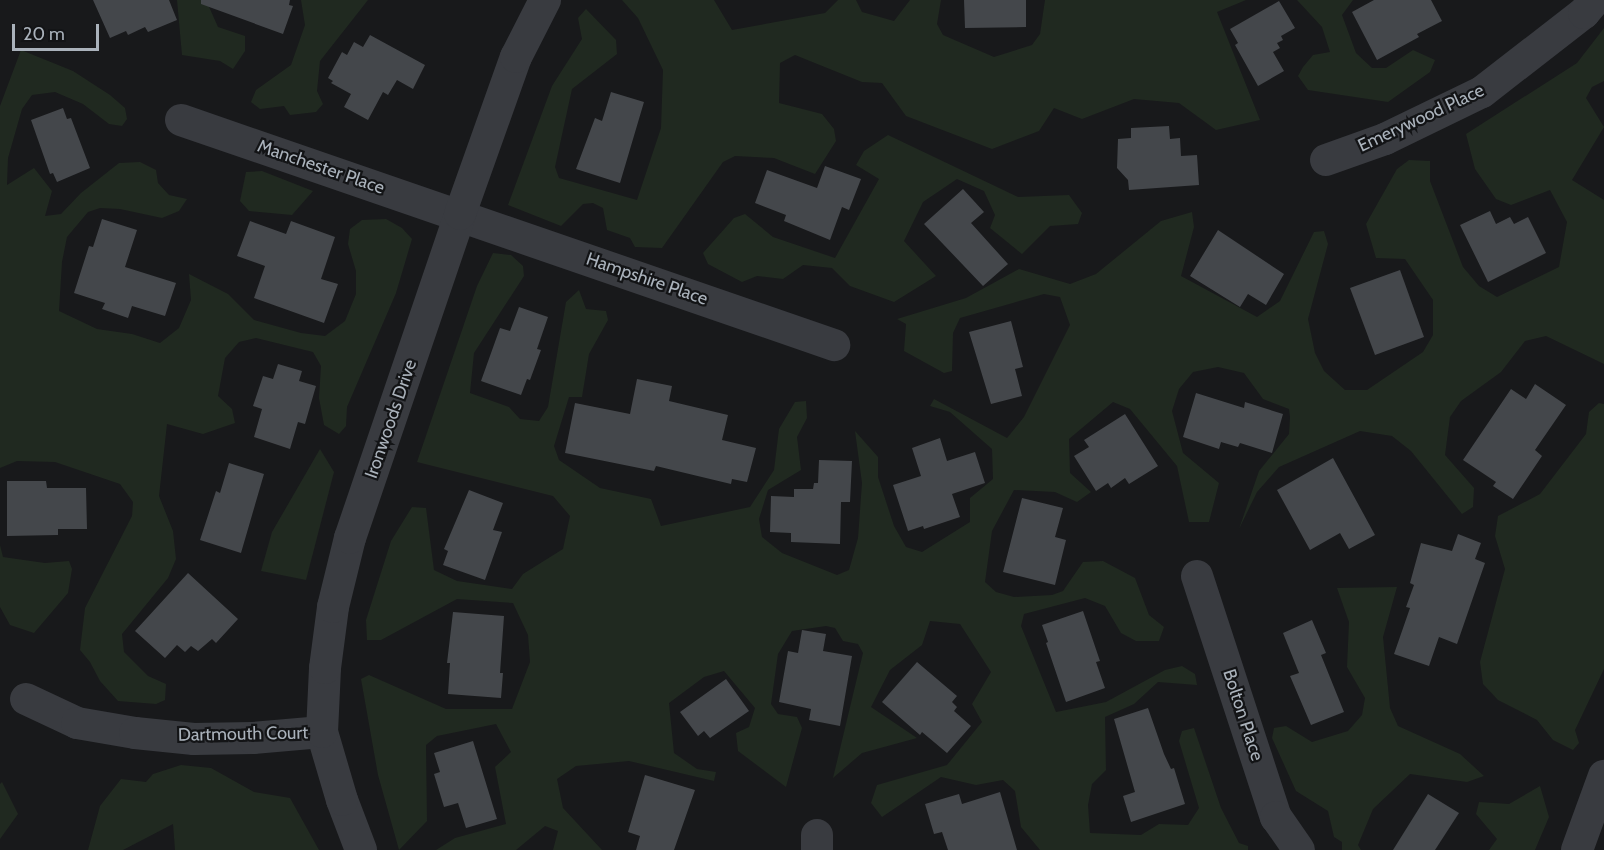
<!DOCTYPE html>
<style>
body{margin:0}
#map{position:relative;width:1604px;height:850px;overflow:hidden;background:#18191b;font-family:Cabin,sans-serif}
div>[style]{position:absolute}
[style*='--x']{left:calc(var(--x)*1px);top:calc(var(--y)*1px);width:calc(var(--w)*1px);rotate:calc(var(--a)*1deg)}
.green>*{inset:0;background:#202920}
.building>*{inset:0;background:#44474b}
.minor>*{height:32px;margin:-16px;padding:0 16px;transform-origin:16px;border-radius:16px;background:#393b40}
span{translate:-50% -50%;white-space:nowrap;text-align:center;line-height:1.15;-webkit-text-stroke:4.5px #131416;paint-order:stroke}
.street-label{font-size:18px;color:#aab2bb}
.scale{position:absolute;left:12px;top:24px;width:87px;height:27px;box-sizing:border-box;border:3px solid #aab2bb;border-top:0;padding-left:8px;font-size:18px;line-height:21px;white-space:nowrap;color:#aab2bb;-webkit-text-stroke:4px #131416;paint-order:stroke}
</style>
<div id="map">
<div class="green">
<div style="clip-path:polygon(177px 0,206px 0,218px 27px,245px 36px,245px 51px,233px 69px,220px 61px,182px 55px)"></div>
<div style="clip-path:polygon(301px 0,368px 0,320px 61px,317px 91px,323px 104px,316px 112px,290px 115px,284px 106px,260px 109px,251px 102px,256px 90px,291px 65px,305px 25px)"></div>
<div style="clip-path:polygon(622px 0,714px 0,732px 30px,825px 13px,838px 0,856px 0,862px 12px,894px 21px,910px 0,941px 0,937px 24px,943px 35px,994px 57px,1032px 45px,1040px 34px,1045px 0,1246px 0,1217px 12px,1260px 120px,1216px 130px,1179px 103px,1134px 99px,1082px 119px,1054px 108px,1039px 131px,992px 149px,906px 116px,882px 83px,862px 82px,795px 55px,780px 63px,779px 103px,822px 114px,834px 129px,836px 141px,815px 174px,774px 158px,735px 156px,723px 162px,662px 248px,635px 247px,630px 238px,607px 230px,603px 208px,593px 203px,583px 204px,561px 226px,508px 205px,552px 86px,582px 39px,578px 18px,586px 9px,616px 40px,617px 54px,572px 89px,555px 167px,559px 178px,637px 200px,661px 128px,663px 70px,638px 18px)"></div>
<div style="clip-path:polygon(1297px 0,1353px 0,1342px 15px,1356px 53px,1372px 68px,1386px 68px,1413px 50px,1435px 60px,1430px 72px,1388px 102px,1308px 90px,1298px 76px,1303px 67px,1313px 55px,1330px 52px,1322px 27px)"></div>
<div style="clip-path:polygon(1604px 28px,1604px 81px,1592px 87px,1586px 98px,1604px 127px,1572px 180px,1604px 200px,1604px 364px,1546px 336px,1525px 341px,1501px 372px,1461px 401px,1450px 417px,1445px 455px,1474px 488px,1473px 507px,1462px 514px,1411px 451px,1392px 436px,1360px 431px,1279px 467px,1257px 492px,1239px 529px,1259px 471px,1289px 434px,1290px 417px,1289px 409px,1263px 399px,1244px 373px,1218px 367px,1193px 372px,1179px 389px,1172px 411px,1183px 453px,1219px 483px,1209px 522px,1189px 522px,1177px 466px,1130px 409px,1113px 402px,1069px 439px,1070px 473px,1091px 492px,1077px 502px,1055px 492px,1014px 490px,992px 531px,985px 582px,996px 592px,1014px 597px,1052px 595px,1063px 591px,1083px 562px,1103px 561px,1135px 578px,1149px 615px,1164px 627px,1159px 641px,1136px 641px,1121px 633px,1105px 606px,1085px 598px,1024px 614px,1021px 626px,1056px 712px,1106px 702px,1165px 670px,1182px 666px,1195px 674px,1197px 685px,1158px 682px,1134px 704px,1105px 717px,1106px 770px,1092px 784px,1088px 805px,1090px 833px,1141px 835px,1159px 824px,1188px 825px,1199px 808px,1179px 741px,1182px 731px,1194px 728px,1221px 808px,1239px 843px,1248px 846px,1248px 850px,1040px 850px,1021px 827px,1015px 791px,1003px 780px,976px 785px,941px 777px,882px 817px,871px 803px,877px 785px,947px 765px,982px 722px,972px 704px,991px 672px,960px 624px,930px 621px,922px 645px,890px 670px,871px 707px,917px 738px,862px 753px,833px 778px,863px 653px,858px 644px,843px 641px,835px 628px,826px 626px,792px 631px,778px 654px,771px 704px,778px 714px,797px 717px,802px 728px,786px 787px,738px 751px,736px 733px,749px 727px,755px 708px,724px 671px,704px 677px,669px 703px,674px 753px,697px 769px,716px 772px,714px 781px,629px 761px,576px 766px,557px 779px,563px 808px,602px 850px,553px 850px,558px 831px,545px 826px,516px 850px,436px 850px,455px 838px,506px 824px,495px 767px,511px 752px,496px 724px,437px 736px,426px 745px,427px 821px,399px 850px,378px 775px,361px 679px,369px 675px,446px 709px,512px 709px,530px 662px,528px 635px,513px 603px,457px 599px,381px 640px,367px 640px,366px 620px,391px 541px,412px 507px,426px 508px,434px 570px,457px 581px,512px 589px,523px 574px,563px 549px,570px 516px,553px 496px,417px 462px,477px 286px,493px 253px,511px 255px,523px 266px,524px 276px,474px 353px,470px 393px,509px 407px,520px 419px,539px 421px,548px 407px,566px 302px,579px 290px,586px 309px,606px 311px,608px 320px,589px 354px,582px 397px,569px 397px,554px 446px,559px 460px,600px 488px,651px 499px,661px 526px,750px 507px,774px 470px,779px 429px,795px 402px,806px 401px,807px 418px,797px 437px,801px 470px,768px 490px,759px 519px,762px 537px,782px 553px,837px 575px,849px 570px,858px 538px,862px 483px,855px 431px,878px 457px,878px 477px,894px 526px,906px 547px,922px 552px,970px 522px,970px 498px,993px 479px,992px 449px,950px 412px,930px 406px,934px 399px,1007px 438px,1024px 417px,1070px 325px,1060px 297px,1044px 294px,960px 318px,953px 333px,952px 371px,944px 373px,904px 351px,906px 324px,897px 319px,966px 298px,1019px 269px,1070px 284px,1096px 274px,1161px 221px,1192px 212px,1194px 227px,1181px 276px,1257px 317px,1280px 301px,1314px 232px,1324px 231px,1328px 244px,1308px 319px,1315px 353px,1324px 371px,1345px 390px,1367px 390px,1423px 352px,1433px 335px,1433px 300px,1405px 259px,1376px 258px,1366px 224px,1397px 169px,1409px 160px,1430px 161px,1430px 181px,1463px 267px,1479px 286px,1497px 297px,1559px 267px,1567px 222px,1550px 190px,1511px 205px,1496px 199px,1475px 169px,1466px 134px,1577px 63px)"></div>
<div style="clip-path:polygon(21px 50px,73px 71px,110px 95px,125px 108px,127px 119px,122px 126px,109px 124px,83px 104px,55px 92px,32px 95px,22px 109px,8px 158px,7px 185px,34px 168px,52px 191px,45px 216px,61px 214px,81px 193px,119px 163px,140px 162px,156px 170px,158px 183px,169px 195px,187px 199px,179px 211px,162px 218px,120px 209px,100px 208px,88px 212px,67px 237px,62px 262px,59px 311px,97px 329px,132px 334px,160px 343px,179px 328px,191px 300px,189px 274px,228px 294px,254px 320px,301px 333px,325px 336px,345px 321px,356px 294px,356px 271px,348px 244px,350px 229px,362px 220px,386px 219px,402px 228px,412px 239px,396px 293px,347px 407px,346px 426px,339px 434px,324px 425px,319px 398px,321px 366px,313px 352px,256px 338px,239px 342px,225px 358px,218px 396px,232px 409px,235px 423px,203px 434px,167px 424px,159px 496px,173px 531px,176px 559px,168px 578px,122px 634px,124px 652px,148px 676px,166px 684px,165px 700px,156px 704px,118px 701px,100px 681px,90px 662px,80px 650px,85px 608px,132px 516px,133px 502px,120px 484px,55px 462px,17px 461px,0 468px,0 106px)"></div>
<div style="clip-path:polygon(888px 135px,1018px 197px,1069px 195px,1082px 213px,1078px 224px,1050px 226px,1022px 254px,990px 228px,995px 215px,984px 191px,957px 179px,923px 202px,904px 241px,936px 276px,894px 302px,850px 286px,832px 268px,803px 265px,783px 279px,757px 276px,742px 282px,708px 264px,703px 253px,734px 218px,745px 214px,773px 237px,835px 258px,879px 179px,856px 165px,864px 151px)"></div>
<div style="clip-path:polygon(262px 171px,313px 191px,292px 215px,249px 211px,240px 201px,246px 172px)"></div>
<div style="clip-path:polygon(1599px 403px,1604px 404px,1604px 669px,1575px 730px,1579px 743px,1573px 750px,1553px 740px,1537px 720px,1498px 700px,1483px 684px,1480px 662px,1505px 569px,1495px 536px,1498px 516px,1540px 494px,1586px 434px,1589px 412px)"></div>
<div style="clip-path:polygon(320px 449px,334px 472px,306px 580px,261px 571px,272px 532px)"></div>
<div style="clip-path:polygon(0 545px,3px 557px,45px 563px,69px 561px,72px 569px,68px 593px,34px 633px,10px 625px,0 607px)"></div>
<div style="clip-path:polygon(1397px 587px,1383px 637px,1390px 708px,1398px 726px,1460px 754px,1484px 776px,1467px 782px,1410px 774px,1373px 809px,1358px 845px,1361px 850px,1342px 850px,1342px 842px,1334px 837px,1328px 811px,1296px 791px,1272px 738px,1274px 728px,1286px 726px,1312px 742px,1348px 731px,1362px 715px,1365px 698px,1347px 667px,1349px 622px,1337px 588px)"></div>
<div style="clip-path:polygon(181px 765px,211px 768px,254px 792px,290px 798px,319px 850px,175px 850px,173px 824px,123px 850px,88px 850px,100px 806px,121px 779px,146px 782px,153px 774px)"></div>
<div style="clip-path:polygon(2px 782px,18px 814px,0 839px,0 784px)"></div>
<div style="clip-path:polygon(1540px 786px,1549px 817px,1535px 850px,1489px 850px,1497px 839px,1476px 814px,1479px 802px,1509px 804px)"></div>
</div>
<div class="building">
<div style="clip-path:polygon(93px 0,169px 0,177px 20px,148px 32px,145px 27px,128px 35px,126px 31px,110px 38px)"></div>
<div style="clip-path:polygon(201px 0,290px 0,289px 5px,293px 6px,283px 34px,201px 4px)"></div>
<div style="clip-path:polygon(964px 0,1026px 0,1026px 27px,965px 28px)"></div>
<div style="clip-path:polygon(1374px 0,1431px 0,1442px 21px,1417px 34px,1419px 37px,1377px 60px,1352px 12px)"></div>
<div style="clip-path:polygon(1279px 1px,1295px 28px,1281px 36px,1283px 40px,1277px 43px,1280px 48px,1273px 52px,1284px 71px,1258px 86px,1235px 45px,1238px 43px,1230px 29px)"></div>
<div style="clip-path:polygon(370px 35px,425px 65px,413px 89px,397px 80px,388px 95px,383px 92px,368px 120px,344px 107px,351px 94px,331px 83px,333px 81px,328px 78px,342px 52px,347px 55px,354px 42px,363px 47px)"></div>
<div style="clip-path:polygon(611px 92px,644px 102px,620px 183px,576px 169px,595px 118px,602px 121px)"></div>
<div style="clip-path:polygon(63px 108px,67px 119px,71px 118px,90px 168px,57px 182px,53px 173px,50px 174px,31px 120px)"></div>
<div style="clip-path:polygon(1169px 126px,1170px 139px,1180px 138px,1181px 156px,1197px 155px,1199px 185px,1129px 190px,1128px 180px,1117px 168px,1118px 139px,1131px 138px,1131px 128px)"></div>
<div style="clip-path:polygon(825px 166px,861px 179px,849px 210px,842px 207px,830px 240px,784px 221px,786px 215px,755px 203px,767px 170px,817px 188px)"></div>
<div style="clip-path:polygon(963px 189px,984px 212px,971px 223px,1008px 264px,983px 286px,924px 224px)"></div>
<div style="clip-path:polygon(1490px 211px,1496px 224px,1510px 217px,1514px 224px,1528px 217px,1546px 253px,1488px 282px,1460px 225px)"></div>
<div style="clip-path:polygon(102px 219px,137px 230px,125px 267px,176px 283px,165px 316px,132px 306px,128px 318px,102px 309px,105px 303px,74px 293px,89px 246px,93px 247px)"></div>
<div style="clip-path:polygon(250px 221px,286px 234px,291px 221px,335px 237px,321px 279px,338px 284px,324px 323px,254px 298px,265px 266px,237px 256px)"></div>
<div style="clip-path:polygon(1218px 230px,1284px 274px,1266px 305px,1248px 294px,1240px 307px,1190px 276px)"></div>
<div style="clip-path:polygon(1400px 270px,1424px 337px,1375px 355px,1350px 288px)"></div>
<div style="clip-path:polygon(519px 307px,548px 317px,537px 349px,541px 350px,530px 380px,527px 379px,521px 395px,481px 381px,500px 328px,510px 331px)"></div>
<div style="clip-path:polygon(1011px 321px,1023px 367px,1015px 369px,1022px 396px,991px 404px,969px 332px)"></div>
<div style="clip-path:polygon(278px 364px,302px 371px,299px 381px,316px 386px,305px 424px,298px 422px,290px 449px,254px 437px,262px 409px,253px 406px,263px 376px,273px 379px)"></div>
<div style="clip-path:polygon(637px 379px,672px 386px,669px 401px,728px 415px,722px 440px,756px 448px,747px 482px,732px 479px,731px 484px,656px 466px,654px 471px,565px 453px,575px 403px,630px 414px)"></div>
<div style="clip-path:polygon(1535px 384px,1566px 405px,1535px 450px,1542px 456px,1513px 499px,1493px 486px,1496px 482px,1463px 460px,1511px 389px,1526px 399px)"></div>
<div style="clip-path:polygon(1196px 393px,1244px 408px,1245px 402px,1283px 414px,1272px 453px,1240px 443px,1238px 447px,1221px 442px,1219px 449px,1183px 437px)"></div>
<div style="clip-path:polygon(1125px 414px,1158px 466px,1129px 484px,1125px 478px,1111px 488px,1108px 483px,1096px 491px,1074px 456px,1089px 447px,1084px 440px)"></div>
<div style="clip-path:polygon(940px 438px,947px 461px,975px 452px,985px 483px,952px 494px,960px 517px,924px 529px,923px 526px,908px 531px,893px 485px,921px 476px,912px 448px)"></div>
<div style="clip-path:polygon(1333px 458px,1375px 535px,1349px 549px,1340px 533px,1310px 550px,1277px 490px)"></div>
<div style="clip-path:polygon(819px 460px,852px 461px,850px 502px,841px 502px,840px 544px,791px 542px,791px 533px,770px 532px,771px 496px,794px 497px,794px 489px,813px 489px,814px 483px,818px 483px)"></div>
<div style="clip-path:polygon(229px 463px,264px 474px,241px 553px,200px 540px,216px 491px,220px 493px)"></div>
<div style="clip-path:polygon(7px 481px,46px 481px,47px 488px,86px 488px,87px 529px,58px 529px,58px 535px,7px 536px)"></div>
<div style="clip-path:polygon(469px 490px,503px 503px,493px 530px,502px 532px,485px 580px,443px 565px,448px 551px,444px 549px)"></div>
<div style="clip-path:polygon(1022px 498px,1063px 508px,1055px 537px,1066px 540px,1055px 585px,1003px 572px)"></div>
<div style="clip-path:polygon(1458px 534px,1481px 543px,1475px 559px,1485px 563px,1457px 644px,1439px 637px,1429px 666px,1394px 654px,1410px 608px,1406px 607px,1414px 585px,1410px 583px,1421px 543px,1452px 551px)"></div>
<div style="clip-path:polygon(188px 573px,238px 619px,216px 643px,212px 639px,198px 651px,191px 646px,185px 652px,177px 645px,165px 658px,135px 631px)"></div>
<div style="clip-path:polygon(1083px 611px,1100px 661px,1096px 662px,1105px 688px,1066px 702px,1046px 643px,1048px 642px,1042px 625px)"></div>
<div style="clip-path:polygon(453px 612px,504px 616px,500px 673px,503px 673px,501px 698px,448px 694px,450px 663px,447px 663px)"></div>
<div style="clip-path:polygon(1312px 620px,1326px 653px,1321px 655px,1344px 712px,1311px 725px,1290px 676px,1299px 673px,1283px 633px)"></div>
<div style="clip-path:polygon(802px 630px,826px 634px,823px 651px,852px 656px,840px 726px,809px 720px,811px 709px,779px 702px,788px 651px,798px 653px)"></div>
<div style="clip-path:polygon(917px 662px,957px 696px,952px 702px,957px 707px,954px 711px,971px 726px,947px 753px,922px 732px,920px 735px,882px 702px)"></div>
<div style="clip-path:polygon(726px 679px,749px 711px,710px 738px,704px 731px,698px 736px,680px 712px)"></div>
<div style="clip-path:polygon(1148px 708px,1164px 754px,1171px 769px,1174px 768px,1185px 804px,1131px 822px,1123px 796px,1135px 792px,1114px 719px)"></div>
<div style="clip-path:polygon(473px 741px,497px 819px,466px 828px,458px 803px,444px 807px,434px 774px,440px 772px,434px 753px)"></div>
<div style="clip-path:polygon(645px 775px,695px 790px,674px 850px,636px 850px,640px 836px,628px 832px)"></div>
<div style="clip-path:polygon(1000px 792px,1017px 850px,948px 850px,942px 832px,934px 834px,925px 804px,959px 794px,962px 804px)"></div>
<div style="clip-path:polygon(1428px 794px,1459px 813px,1435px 850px,1393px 850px)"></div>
</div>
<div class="minor">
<div style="--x:181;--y:120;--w:691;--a:19.01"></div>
<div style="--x:1326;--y:160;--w:63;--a:-19.6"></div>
<div style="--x:1385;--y:139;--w:108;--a:-25.9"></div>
<div style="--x:1482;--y:92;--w:129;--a:-37.8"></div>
<div style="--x:1584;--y:13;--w:17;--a:-50"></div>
<div style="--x:1197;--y:576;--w:254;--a:71.9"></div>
<div style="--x:1276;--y:817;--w:40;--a:55.1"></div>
<div style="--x:26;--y:699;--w:56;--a:25.2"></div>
<div style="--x:77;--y:723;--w:59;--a:9.8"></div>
<div style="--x:135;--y:733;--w:59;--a:5.8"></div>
<div style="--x:194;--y:739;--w:59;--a:-1"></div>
<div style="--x:253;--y:738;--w:69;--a:-5"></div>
<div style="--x:361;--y:850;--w:53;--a:-110.8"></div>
<div style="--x:342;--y:800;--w:71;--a:-106.4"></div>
<div style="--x:322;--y:732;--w:64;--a:-87.3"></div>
<div style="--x:325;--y:668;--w:62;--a:-82.5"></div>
<div style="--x:333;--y:607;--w:71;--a:-76.2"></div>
<div style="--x:350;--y:538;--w:342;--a:-71.2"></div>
<div style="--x:460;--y:214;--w:167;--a:-70.4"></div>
<div style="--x:516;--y:57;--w:64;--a:-63"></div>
<div style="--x:817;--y:850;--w:15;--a:-90"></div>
<div style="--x:1577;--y:850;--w:79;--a:-70"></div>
</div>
<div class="street-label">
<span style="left:1421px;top:118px;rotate:-25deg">Emerywood Place</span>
<span style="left:321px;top:167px;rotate:19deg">Manchester Place</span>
<span style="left:647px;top:279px;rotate:19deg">Hampshire Place</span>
<span style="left:391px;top:419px;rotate:-71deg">Ironwoods Drive</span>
<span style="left:1243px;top:715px;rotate:72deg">Bolton Place</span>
<span style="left:243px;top:734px;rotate:-1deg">Dartmouth Court</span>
</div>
<div class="scale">20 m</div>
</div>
